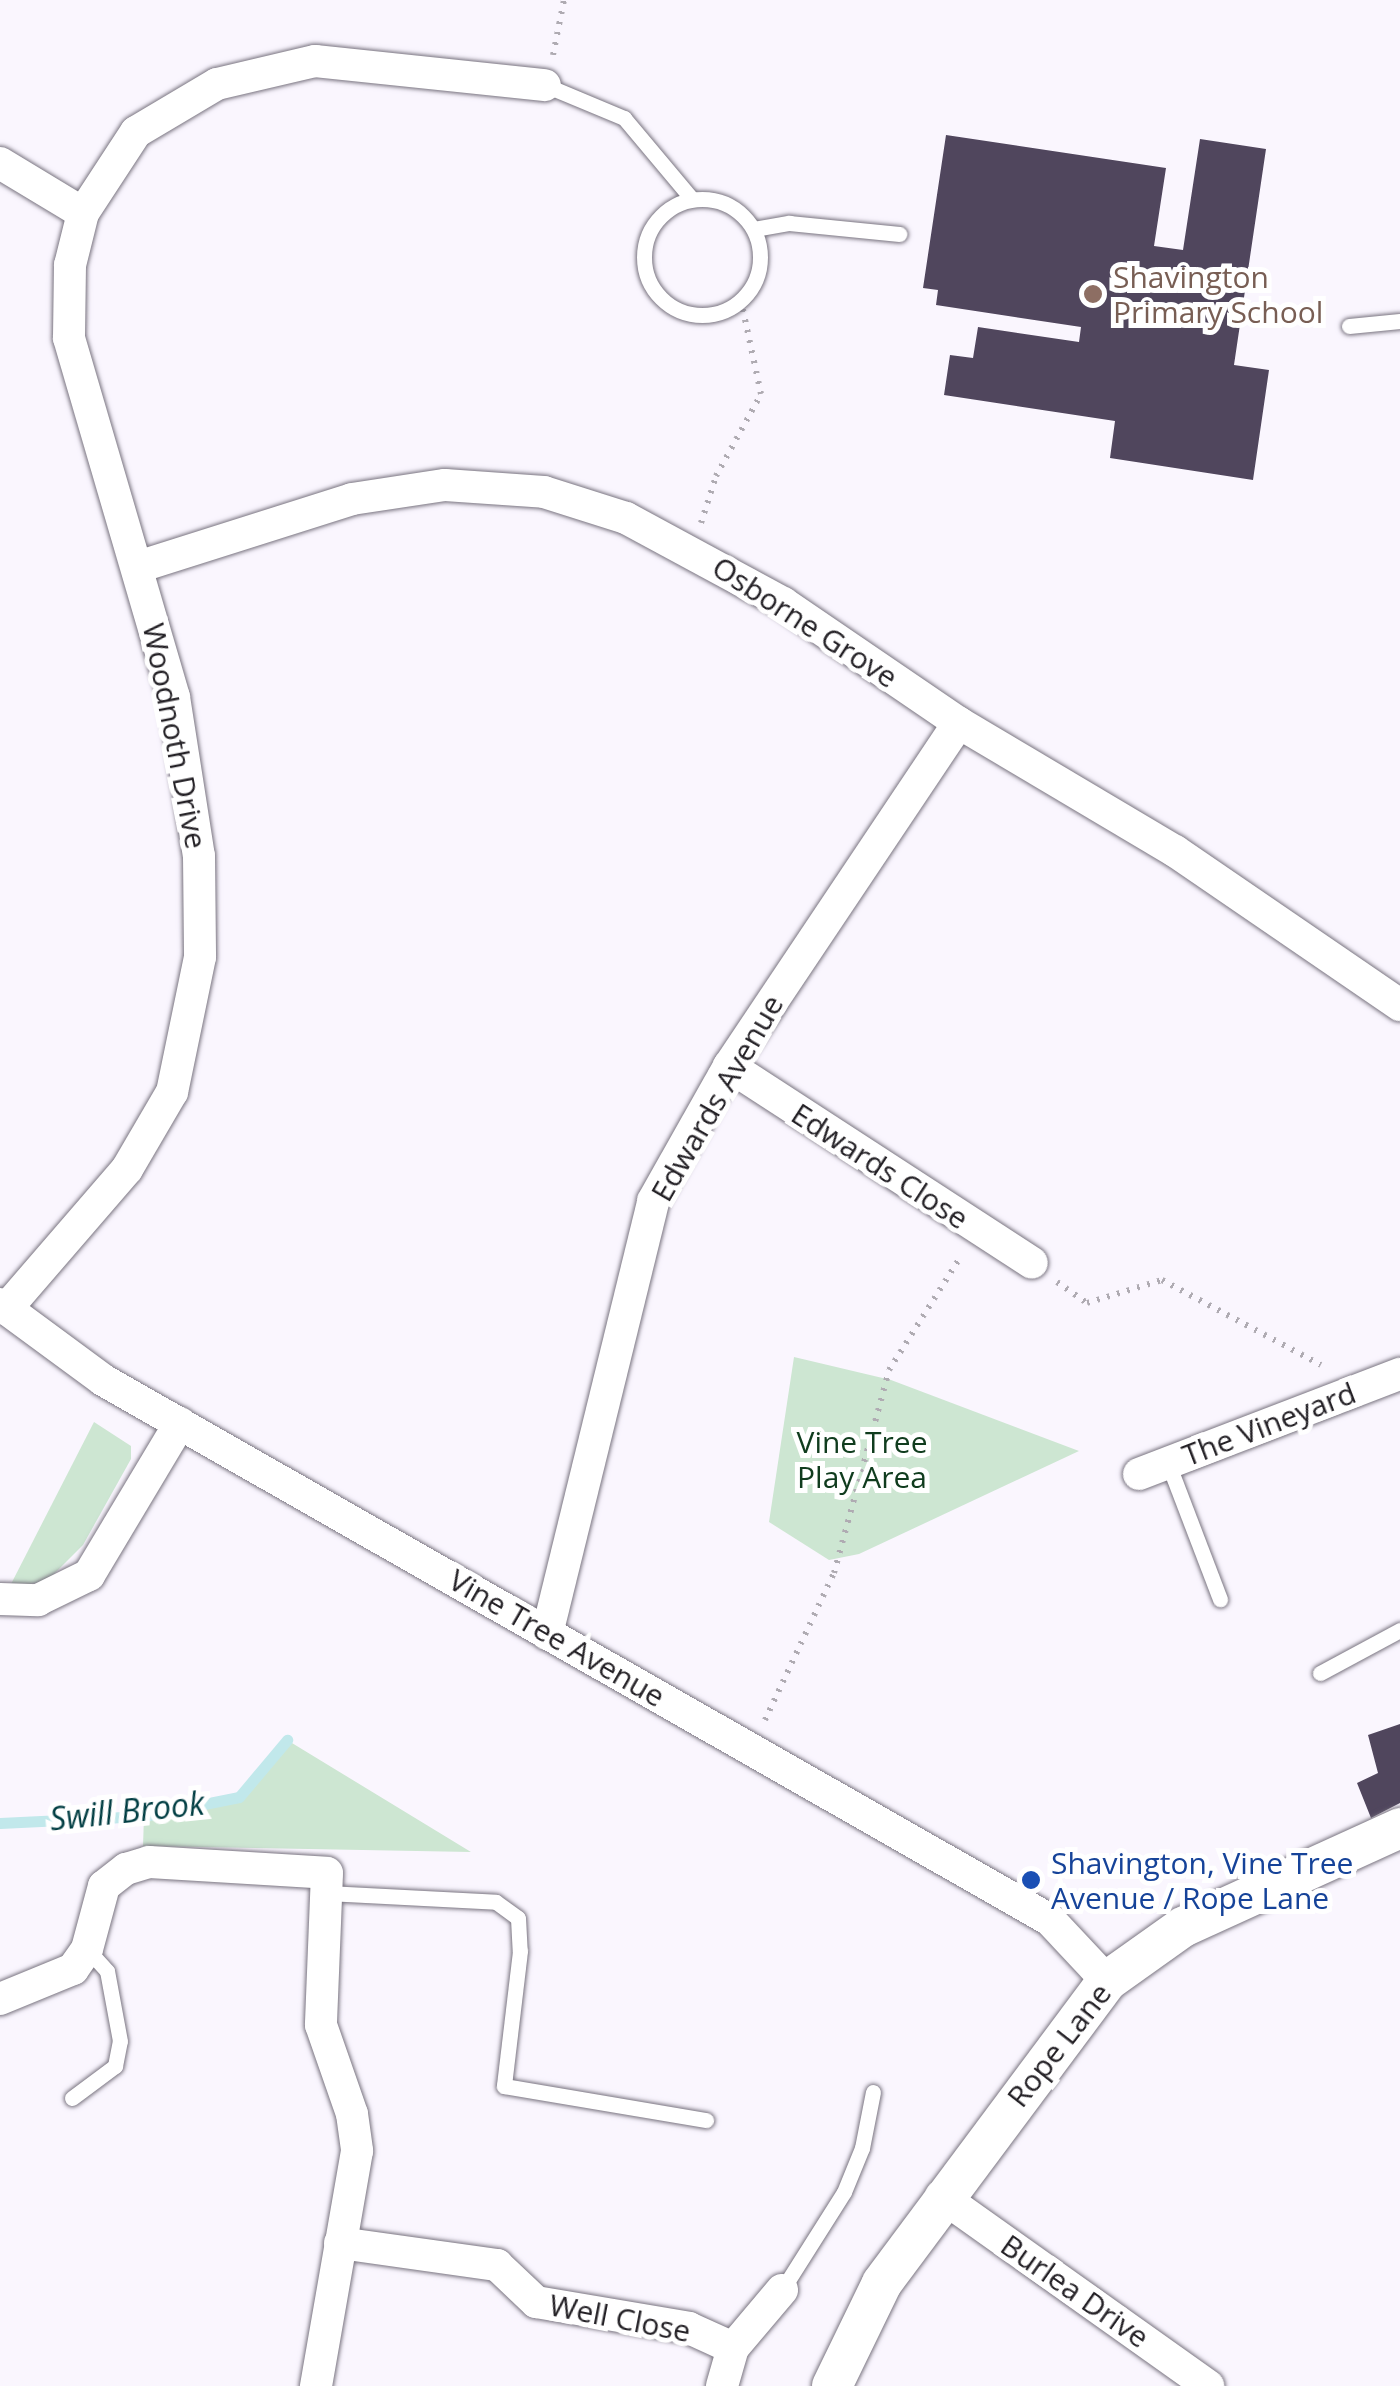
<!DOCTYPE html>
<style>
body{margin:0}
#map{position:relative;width:1400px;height:2386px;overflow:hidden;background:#faf6fe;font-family:"Open Sans",sans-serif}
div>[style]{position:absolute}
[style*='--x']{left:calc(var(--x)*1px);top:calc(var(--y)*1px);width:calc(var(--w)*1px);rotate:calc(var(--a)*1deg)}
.green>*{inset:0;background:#cde6d2}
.stream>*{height:11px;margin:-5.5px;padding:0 5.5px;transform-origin:5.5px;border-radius:5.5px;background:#c1e8eb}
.building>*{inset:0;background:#50465d}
.path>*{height:6px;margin-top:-3px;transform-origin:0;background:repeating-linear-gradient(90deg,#afabb2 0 2.5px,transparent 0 10.5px)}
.roads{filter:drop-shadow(0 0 2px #797480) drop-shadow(0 0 2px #797480)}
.service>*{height:15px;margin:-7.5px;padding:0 7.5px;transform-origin:7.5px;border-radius:7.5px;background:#fff}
.service>.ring{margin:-7.5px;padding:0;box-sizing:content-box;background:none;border:15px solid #fff;border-radius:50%}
.minor>*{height:32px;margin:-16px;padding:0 16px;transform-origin:16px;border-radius:16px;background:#fff}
.tertiary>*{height:40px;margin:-20px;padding:0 20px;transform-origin:20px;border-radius:20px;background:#fff}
.dots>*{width:28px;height:28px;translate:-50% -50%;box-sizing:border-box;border:5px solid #fff;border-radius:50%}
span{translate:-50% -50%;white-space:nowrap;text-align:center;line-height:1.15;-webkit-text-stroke:10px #fff;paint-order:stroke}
.education-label{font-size:30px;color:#785e54}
.left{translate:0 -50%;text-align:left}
.street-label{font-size:30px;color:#242126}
.park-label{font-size:30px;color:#103c1e}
.transit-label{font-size:30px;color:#164399}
.water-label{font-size:32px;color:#003d42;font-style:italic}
</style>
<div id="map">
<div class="green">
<div style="clip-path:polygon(794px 1357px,891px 1380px,1079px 1451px,859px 1554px,829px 1560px,769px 1522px)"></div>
<div style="clip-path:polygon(94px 1422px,131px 1446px,131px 1459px,83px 1545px,46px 1582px,10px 1586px)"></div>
<div style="clip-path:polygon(287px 1740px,471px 1852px,143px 1846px,144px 1816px,239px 1797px)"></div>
</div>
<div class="stream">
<div style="--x:0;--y:1823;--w:144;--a:-2.8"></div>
<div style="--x:144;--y:1816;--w:97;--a:-11.3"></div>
<div style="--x:239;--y:1797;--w:75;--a:-49.9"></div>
</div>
<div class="building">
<div style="clip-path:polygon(946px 135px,1166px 168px,1154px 246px,1183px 250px,1200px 139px,1266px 149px,1234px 365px,1269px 370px,1253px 480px,1110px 458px,1115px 421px,944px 395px,950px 355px,973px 358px,978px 327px,1079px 342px,1081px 327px,936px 305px,938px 290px,923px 288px)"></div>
<div style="clip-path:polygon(1400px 1724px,1400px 1803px,1371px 1818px,1357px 1783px,1378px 1773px,1368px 1735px)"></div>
</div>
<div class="path">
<div style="--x:553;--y:55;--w:56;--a:-78.7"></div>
<div style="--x:701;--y:523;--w:49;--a:-72.3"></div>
<div style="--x:716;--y:476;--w:94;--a:-61.2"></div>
<div style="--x:761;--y:394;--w:95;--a:-102.1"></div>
<div style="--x:1057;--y:1282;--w:37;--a:35"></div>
<div style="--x:1087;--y:1303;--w:78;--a:-17"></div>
<div style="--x:1162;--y:1280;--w:180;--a:28.1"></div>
<div style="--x:765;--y:1720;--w:162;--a:-64.9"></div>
<div style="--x:834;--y:1573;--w:210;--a:-74.8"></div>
<div style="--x:889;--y:1370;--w:135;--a:-57.7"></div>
</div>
<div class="roads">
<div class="service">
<div style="--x:545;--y:85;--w:86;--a:22.7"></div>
<div style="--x:624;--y:118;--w:106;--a:50"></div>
<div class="ring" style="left:644px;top:199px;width:101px;height:101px"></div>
<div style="--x:754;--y:229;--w:36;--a:-10"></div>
<div style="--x:789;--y:223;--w:111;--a:5.7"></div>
<div style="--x:1349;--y:326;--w:51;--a:-5.6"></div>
<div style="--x:1168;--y:1463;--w:146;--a:69.1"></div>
<div style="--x:1320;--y:1673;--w:91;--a:-28.3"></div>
<div style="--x:327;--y:1893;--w:169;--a:3"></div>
<div style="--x:496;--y:1902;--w:27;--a:36"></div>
<div style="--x:518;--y:1918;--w:33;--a:87"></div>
<div style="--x:520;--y:1951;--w:136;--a:96.8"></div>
<div style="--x:504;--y:2086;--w:205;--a:9.6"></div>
<div style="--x:72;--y:2098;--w:54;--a:-36.7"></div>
<div style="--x:115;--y:2066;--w:25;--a:-79"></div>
<div style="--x:120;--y:2041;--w:71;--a:-100.5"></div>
<div style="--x:107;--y:1971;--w:30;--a:-132"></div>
<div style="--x:782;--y:2290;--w:116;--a:-57.7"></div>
<div style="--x:844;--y:2192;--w:48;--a:-67.8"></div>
<div style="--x:862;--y:2148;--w:57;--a:-78.9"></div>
</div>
<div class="minor">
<div style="--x:0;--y:163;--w:97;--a:31.1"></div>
<div style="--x:83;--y:213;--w:54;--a:104"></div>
<div style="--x:70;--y:265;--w:73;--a:90.8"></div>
<div style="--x:69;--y:338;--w:374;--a:73.7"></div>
<div style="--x:174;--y:697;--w:161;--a:81.1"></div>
<div style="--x:199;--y:856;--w:101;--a:89.4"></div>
<div style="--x:200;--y:957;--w:138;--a:101.7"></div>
<div style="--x:172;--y:1092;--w:89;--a:120.3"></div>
<div style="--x:127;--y:1169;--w:185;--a:130.8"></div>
<div style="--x:83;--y:213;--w:97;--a:-56.8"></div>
<div style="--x:136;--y:132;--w:94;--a:-30.7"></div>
<div style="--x:217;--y:84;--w:101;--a:-13.2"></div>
<div style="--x:315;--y:61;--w:231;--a:6"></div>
<div style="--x:141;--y:566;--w:221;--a:-17.6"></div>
<div style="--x:352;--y:499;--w:94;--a:-8.6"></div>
<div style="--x:445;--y:485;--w:99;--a:4"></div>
<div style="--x:544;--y:492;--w:86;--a:17.6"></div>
<div style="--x:626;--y:518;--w:179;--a:28.4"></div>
<div style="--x:783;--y:603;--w:213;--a:34.3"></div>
<div style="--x:959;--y:723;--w:251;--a:30.7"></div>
<div style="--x:1175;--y:851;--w:273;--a:34.4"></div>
<div style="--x:729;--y:1066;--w:361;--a:33"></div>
<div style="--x:0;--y:1304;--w:128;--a:36.4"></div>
<div style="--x:103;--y:1380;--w:1090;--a:29.69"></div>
<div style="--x:1050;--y:1920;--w:83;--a:46.9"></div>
<div style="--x:1139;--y:1474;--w:280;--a:-21"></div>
<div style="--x:0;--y:1599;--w:38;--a:2"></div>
<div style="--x:38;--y:1600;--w:57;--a:-26.1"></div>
<div style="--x:89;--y:1575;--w:177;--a:-59.1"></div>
<div style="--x:547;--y:1634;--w:446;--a:-76.2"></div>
<div style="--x:653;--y:1201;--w:155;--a:-60.6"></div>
<div style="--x:729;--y:1066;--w:413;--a:-56.2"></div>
<div style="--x:0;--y:1999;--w:79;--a:-22.3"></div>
<div style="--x:73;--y:1969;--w:24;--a:-55"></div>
<div style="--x:87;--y:1949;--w:65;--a:-74.9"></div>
<div style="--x:104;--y:1886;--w:28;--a:-38"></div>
<div style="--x:126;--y:1869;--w:24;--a:-17"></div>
<div style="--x:149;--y:1862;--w:178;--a:3.5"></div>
<div style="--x:327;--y:1873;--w:152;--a:92.3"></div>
<div style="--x:321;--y:2025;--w:94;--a:70.8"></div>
<div style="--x:352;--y:2114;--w:37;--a:82"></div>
<div style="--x:357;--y:2151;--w:239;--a:99.9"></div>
<div style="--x:941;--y:2196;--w:328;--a:35.4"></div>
<div style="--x:340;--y:2243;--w:159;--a:8"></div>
<div style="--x:497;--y:2265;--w:54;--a:43.5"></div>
<div style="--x:536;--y:2302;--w:155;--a:9.6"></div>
<div style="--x:689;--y:2328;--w:48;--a:24.4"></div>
<div style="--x:722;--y:2386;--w:40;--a:-74"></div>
<div style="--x:733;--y:2348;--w:76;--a:-49.8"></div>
</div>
<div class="tertiary">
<div style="--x:832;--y:2386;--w:114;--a:-64.1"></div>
<div style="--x:882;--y:2283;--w:377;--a:-53.3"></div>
<div style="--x:1107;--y:1981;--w:93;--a:-35.4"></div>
<div style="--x:1183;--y:1927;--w:239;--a:-24.5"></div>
</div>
</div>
<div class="dots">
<div style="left:1093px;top:294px;background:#8d6e63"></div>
<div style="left:1031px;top:1880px;background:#1a4fb4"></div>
</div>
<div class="education-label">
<span class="left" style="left:1113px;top:294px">Shavington<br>Primary School</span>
</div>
<div class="street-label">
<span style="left:805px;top:622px;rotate:33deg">Osborne Grove</span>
<span style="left:175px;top:736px;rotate:79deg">Woodnoth Drive</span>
<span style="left:717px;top:1098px;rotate:-60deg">Edwards Avenue</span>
<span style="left:880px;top:1166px;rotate:33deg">Edwards Close</span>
<span style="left:1269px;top:1424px;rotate:-21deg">The Vineyard</span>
<span style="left:557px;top:1638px;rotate:30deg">Vine Tree Avenue</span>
<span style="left:1059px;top:2045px;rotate:-52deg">Rope Lane</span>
<span style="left:1075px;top:2291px;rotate:35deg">Burlea Drive</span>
<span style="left:620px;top:2318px;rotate:11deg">Well Close</span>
</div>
<div class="park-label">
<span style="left:862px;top:1459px">Vine Tree<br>Play Area</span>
</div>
<div class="transit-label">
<span class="left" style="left:1051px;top:1880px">Shavington, Vine Tree<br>Avenue / Rope Lane</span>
</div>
<div class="water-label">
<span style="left:127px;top:1811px;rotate:-6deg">Swill Brook</span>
</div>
</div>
